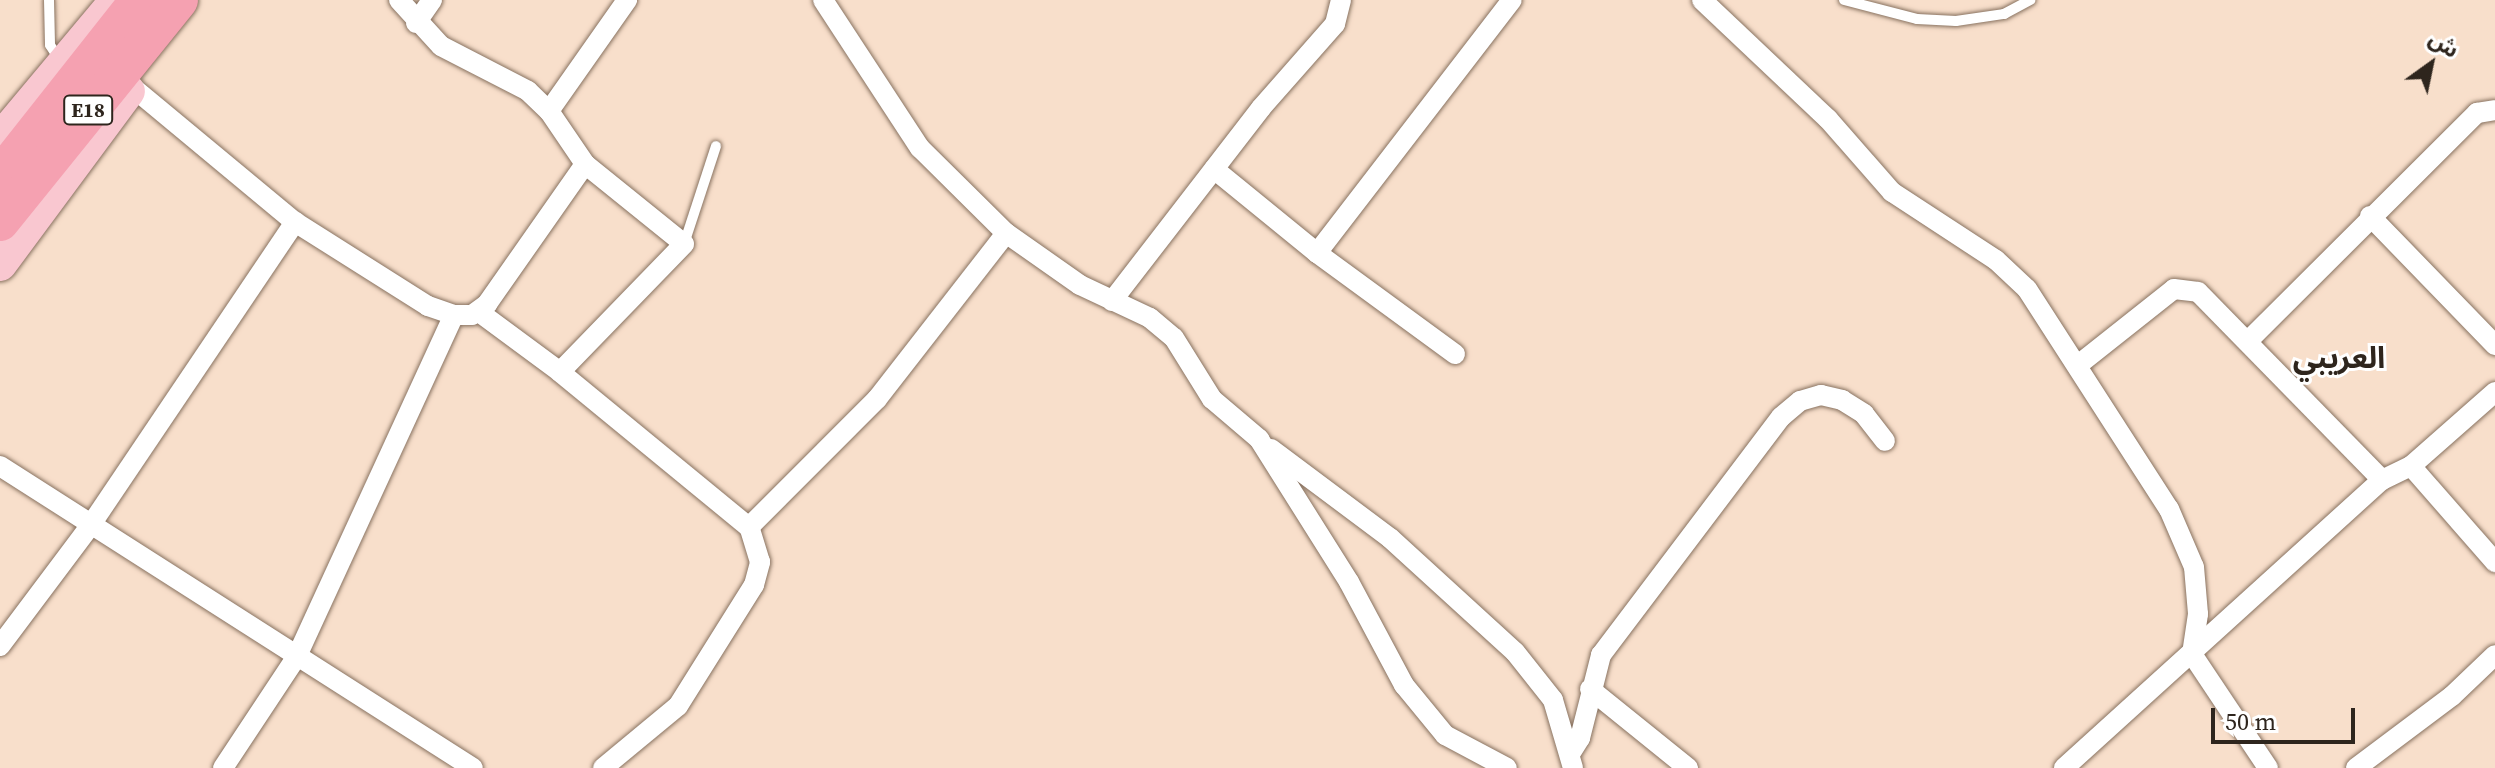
<!DOCTYPE html>
<meta charset="utf-8">
<style>
body{margin:0}
#map{position:relative;width:2495px;height:768px;overflow:hidden;background:#f8dfcb;font-family:"Source Serif 4","Noto Sans Arabic",serif}
div>[style]{position:absolute}
[style*='--x']{left:calc(var(--x)*1px);top:calc(var(--y)*1px);width:calc(var(--w)*1px);rotate:calc(var(--a)*1deg)}
.roads{filter:drop-shadow(0 0 2px #887260) drop-shadow(0 0 2px #887260)}
.lane>*{height:10px;margin:-5px;padding:0 5px;transform-origin:5px;border-radius:5px;background:#fff}
.street>*{height:20px;margin:-10px;padding:0 10px;transform-origin:10px;border-radius:10px;background:#fff}
.primary>*{height:34px;margin:-17px;padding:0 17px;transform-origin:17px;border-radius:17px;background:#f9c7d0}
.highway>*{height:38px;margin:-19px;padding:0 19px;transform-origin:19px;border-radius:19px;background:#f5a1b1}
span{translate:-50% -50%;white-space:nowrap;text-align:center;line-height:1.15;-webkit-text-stroke:6px #fff;paint-order:stroke}
.shield-label span{padding:2px 6px;background:#fff;border:2px solid;border-radius:6px;-webkit-text-stroke-width:0}
.shield-label{font-size:20px;color:#2e251d;font-weight:700}
.district-label{font-size:30px;color:#2e251d;font-weight:700}
.north{position:absolute;left:2391px;top:24px;width:80px;height:80px;-webkit-text-stroke:6px #fff;paint-order:stroke;rotate:33deg;font-size:22px;font-weight:700;line-height:32px;text-align:center;color:#2e251d}
.north::after{content:'';display:block;margin:auto;width:28px;height:36px;background:#2e251d;clip-path:polygon(50% 0,100% 100%,50% 72%,0 100%)}
.scale{position:absolute;left:2211px;top:708px;width:144px;height:36px;box-sizing:border-box;border:4px solid #2e251d;border-top:0;padding-left:10px;font-size:24px;line-height:28px;white-space:nowrap;color:#2e251d;-webkit-text-stroke:6px #fff;paint-order:stroke}
</style>
<div id="map">
<div class="roads">
<div class="lane">
<div style="--x:49;--y:0;--w:45;--a:88.7"></div>
<div style="--x:50;--y:45;--w:17;--a:57"></div>
<div style="--x:1844;--y:0;--w:75;--a:14.6"></div>
<div style="--x:1917;--y:19;--w:39;--a:3"></div>
<div style="--x:1956;--y:21;--w:49;--a:-8.3"></div>
<div style="--x:2004;--y:14;--w:30;--a:-28"></div>
<div style="--x:684;--y:244;--w:103;--a:-71.9"></div>
</div>
<div class="street">
<div style="--x:399;--y:0;--w:62;--a:47.6"></div>
<div style="--x:441;--y:46;--w:98;--a:27.3"></div>
<div style="--x:528;--y:91;--w:29;--a:44"></div>
<div style="--x:549;--y:111;--w:64;--a:55.8"></div>
<div style="--x:585;--y:164;--w:127;--a:38.9"></div>
<div style="--x:684;--y:244;--w:178;--a:134.1"></div>
<div style="--x:823;--y:0;--w:177;--a:56.8"></div>
<div style="--x:920;--y:148;--w:121;--a:44.7"></div>
<div style="--x:1006;--y:233;--w:90;--a:35.1"></div>
<div style="--x:1080;--y:285;--w:77;--a:25.2"></div>
<div style="--x:1150;--y:318;--w:31;--a:40"></div>
<div style="--x:1174;--y:338;--w:72;--a:58.1"></div>
<div style="--x:1212;--y:399;--w:62;--a:40.4"></div>
<div style="--x:1259;--y:439;--w:169;--a:57.8"></div>
<div style="--x:1349;--y:582;--w:117;--a:61.9"></div>
<div style="--x:1404;--y:685;--w:65;--a:50.6"></div>
<div style="--x:1445;--y:735;--w:70;--a:28"></div>
<div style="--x:1702;--y:0;--w:173;--a:43.4"></div>
<div style="--x:1828;--y:119;--w:97;--a:48.8"></div>
<div style="--x:1892;--y:192;--w:124;--a:33.2"></div>
<div style="--x:1996;--y:260;--w:42;--a:43.1"></div>
<div style="--x:2027;--y:289;--w:262;--a:57.2"></div>
<div style="--x:2169;--y:509;--w:63;--a:66.7"></div>
<div style="--x:2194;--y:567;--w:47;--a:85.1"></div>
<div style="--x:2198;--y:614;--w:40;--a:98.5"></div>
<div style="--x:2192;--y:654;--w:137;--a:56.3"></div>
<div style="--x:416;--y:23;--w:28;--a:-55"></div>
<div style="--x:131;--y:86;--w:213;--a:39.7"></div>
<div style="--x:295;--y:222;--w:157;--a:32.3"></div>
<div style="--x:428;--y:306;--w:28;--a:19"></div>
<div style="--x:454;--y:315;--w:18;--a:0"></div>
<div style="--x:472;--y:315;--w:19;--a:-36"></div>
<div style="--x:487;--y:304;--w:171;--a:-55"></div>
<div style="--x:549;--y:111;--w:136;--a:-54.9"></div>
<div style="--x:1214;--y:169;--w:133;--a:39.2"></div>
<div style="--x:1317;--y:253;--w:171;--a:36.2"></div>
<div style="--x:2370;--y:216;--w:180;--a:45.9"></div>
<div style="--x:1317;--y:253;--w:319;--a:-52.4"></div>
<div style="--x:1112;--y:301;--w:244;--a:-52.3"></div>
<div style="--x:1261;--y:108;--w:112;--a:-48.6"></div>
<div style="--x:1335;--y:24;--w:25;--a:-76"></div>
<div style="--x:479;--y:312;--w:101;--a:36.5"></div>
<div style="--x:560;--y:372;--w:244;--a:39.4"></div>
<div style="--x:2249;--y:340;--w:322;--a:-44.9"></div>
<div style="--x:2477;--y:113;--w:18;--a:-9"></div>
<div style="--x:2078;--y:365;--w:122;--a:-38.4"></div>
<div style="--x:2174;--y:289;--w:24;--a:7"></div>
<div style="--x:2198;--y:292;--w:263;--a:45.6"></div>
<div style="--x:1271;--y:449;--w:149;--a:36.8"></div>
<div style="--x:1390;--y:538;--w:169;--a:42.4"></div>
<div style="--x:1515;--y:652;--w:61;--a:51.6"></div>
<div style="--x:1553;--y:700;--w:71;--a:73.6"></div>
<div style="--x:0;--y:466;--w:561;--a:32.56"></div>
<div style="--x:2411;--y:466;--w:128;--a:48.8"></div>
<div style="--x:0;--y:646;--w:150;--a:-53.1"></div>
<div style="--x:90;--y:526;--w:367;--a:-56"></div>
<div style="--x:1590;--y:689;--w:126;--a:38.9"></div>
<div style="--x:1570;--y:754;--w:19;--a:-58"></div>
<div style="--x:1580;--y:738;--w:86;--a:-75.8"></div>
<div style="--x:1601;--y:655;--w:298;--a:-52.9"></div>
<div style="--x:1781;--y:417;--w:25;--a:-40"></div>
<div style="--x:1800;--y:401;--w:22;--a:-16"></div>
<div style="--x:1821;--y:395;--w:22;--a:13"></div>
<div style="--x:1842;--y:400;--w:26;--a:32"></div>
<div style="--x:1864;--y:414;--w:34;--a:52"></div>
<div style="--x:223;--y:768;--w:134;--a:-56.5"></div>
<div style="--x:297;--y:656;--w:375;--a:-65.3"></div>
<div style="--x:603;--y:768;--w:97;--a:-39.6"></div>
<div style="--x:678;--y:706;--w:143;--a:-57.9"></div>
<div style="--x:754;--y:585;--w:24;--a:-75"></div>
<div style="--x:760;--y:562;--w:37;--a:-107"></div>
<div style="--x:749;--y:527;--w:181;--a:-45"></div>
<div style="--x:877;--y:399;--w:210;--a:-52.1"></div>
<div style="--x:2064;--y:768;--w:429;--a:-42.2"></div>
<div style="--x:2382;--y:480;--w:32;--a:-26"></div>
<div style="--x:2411;--y:466;--w:112;--a:-41.4"></div>
<div style="--x:2356;--y:768;--w:120;--a:-36.9"></div>
<div style="--x:2452;--y:696;--w:59;--a:-43.6"></div>
</div>
<div class="primary">
<div style="--x:0;--y:140;--w:182;--a:-50.1"></div>
<div style="--x:0;--y:264;--w:215;--a:-53.5"></div>
</div>
<div class="highway">
<div style="--x:0;--y:176;--w:224;--a:-51.7"></div>
<div style="--x:0;--y:222;--w:285;--a:-51.1"></div>
</div>
</div>
<div class="shield-label">
<span style="left:88px;top:110px">E18</span>
</div>
<div class="district-label">
<span style="left:2339px;top:358px">العريبي</span>
</div>
<div class="north">ش</div>
<div class="scale">50 m</div>
</div>
